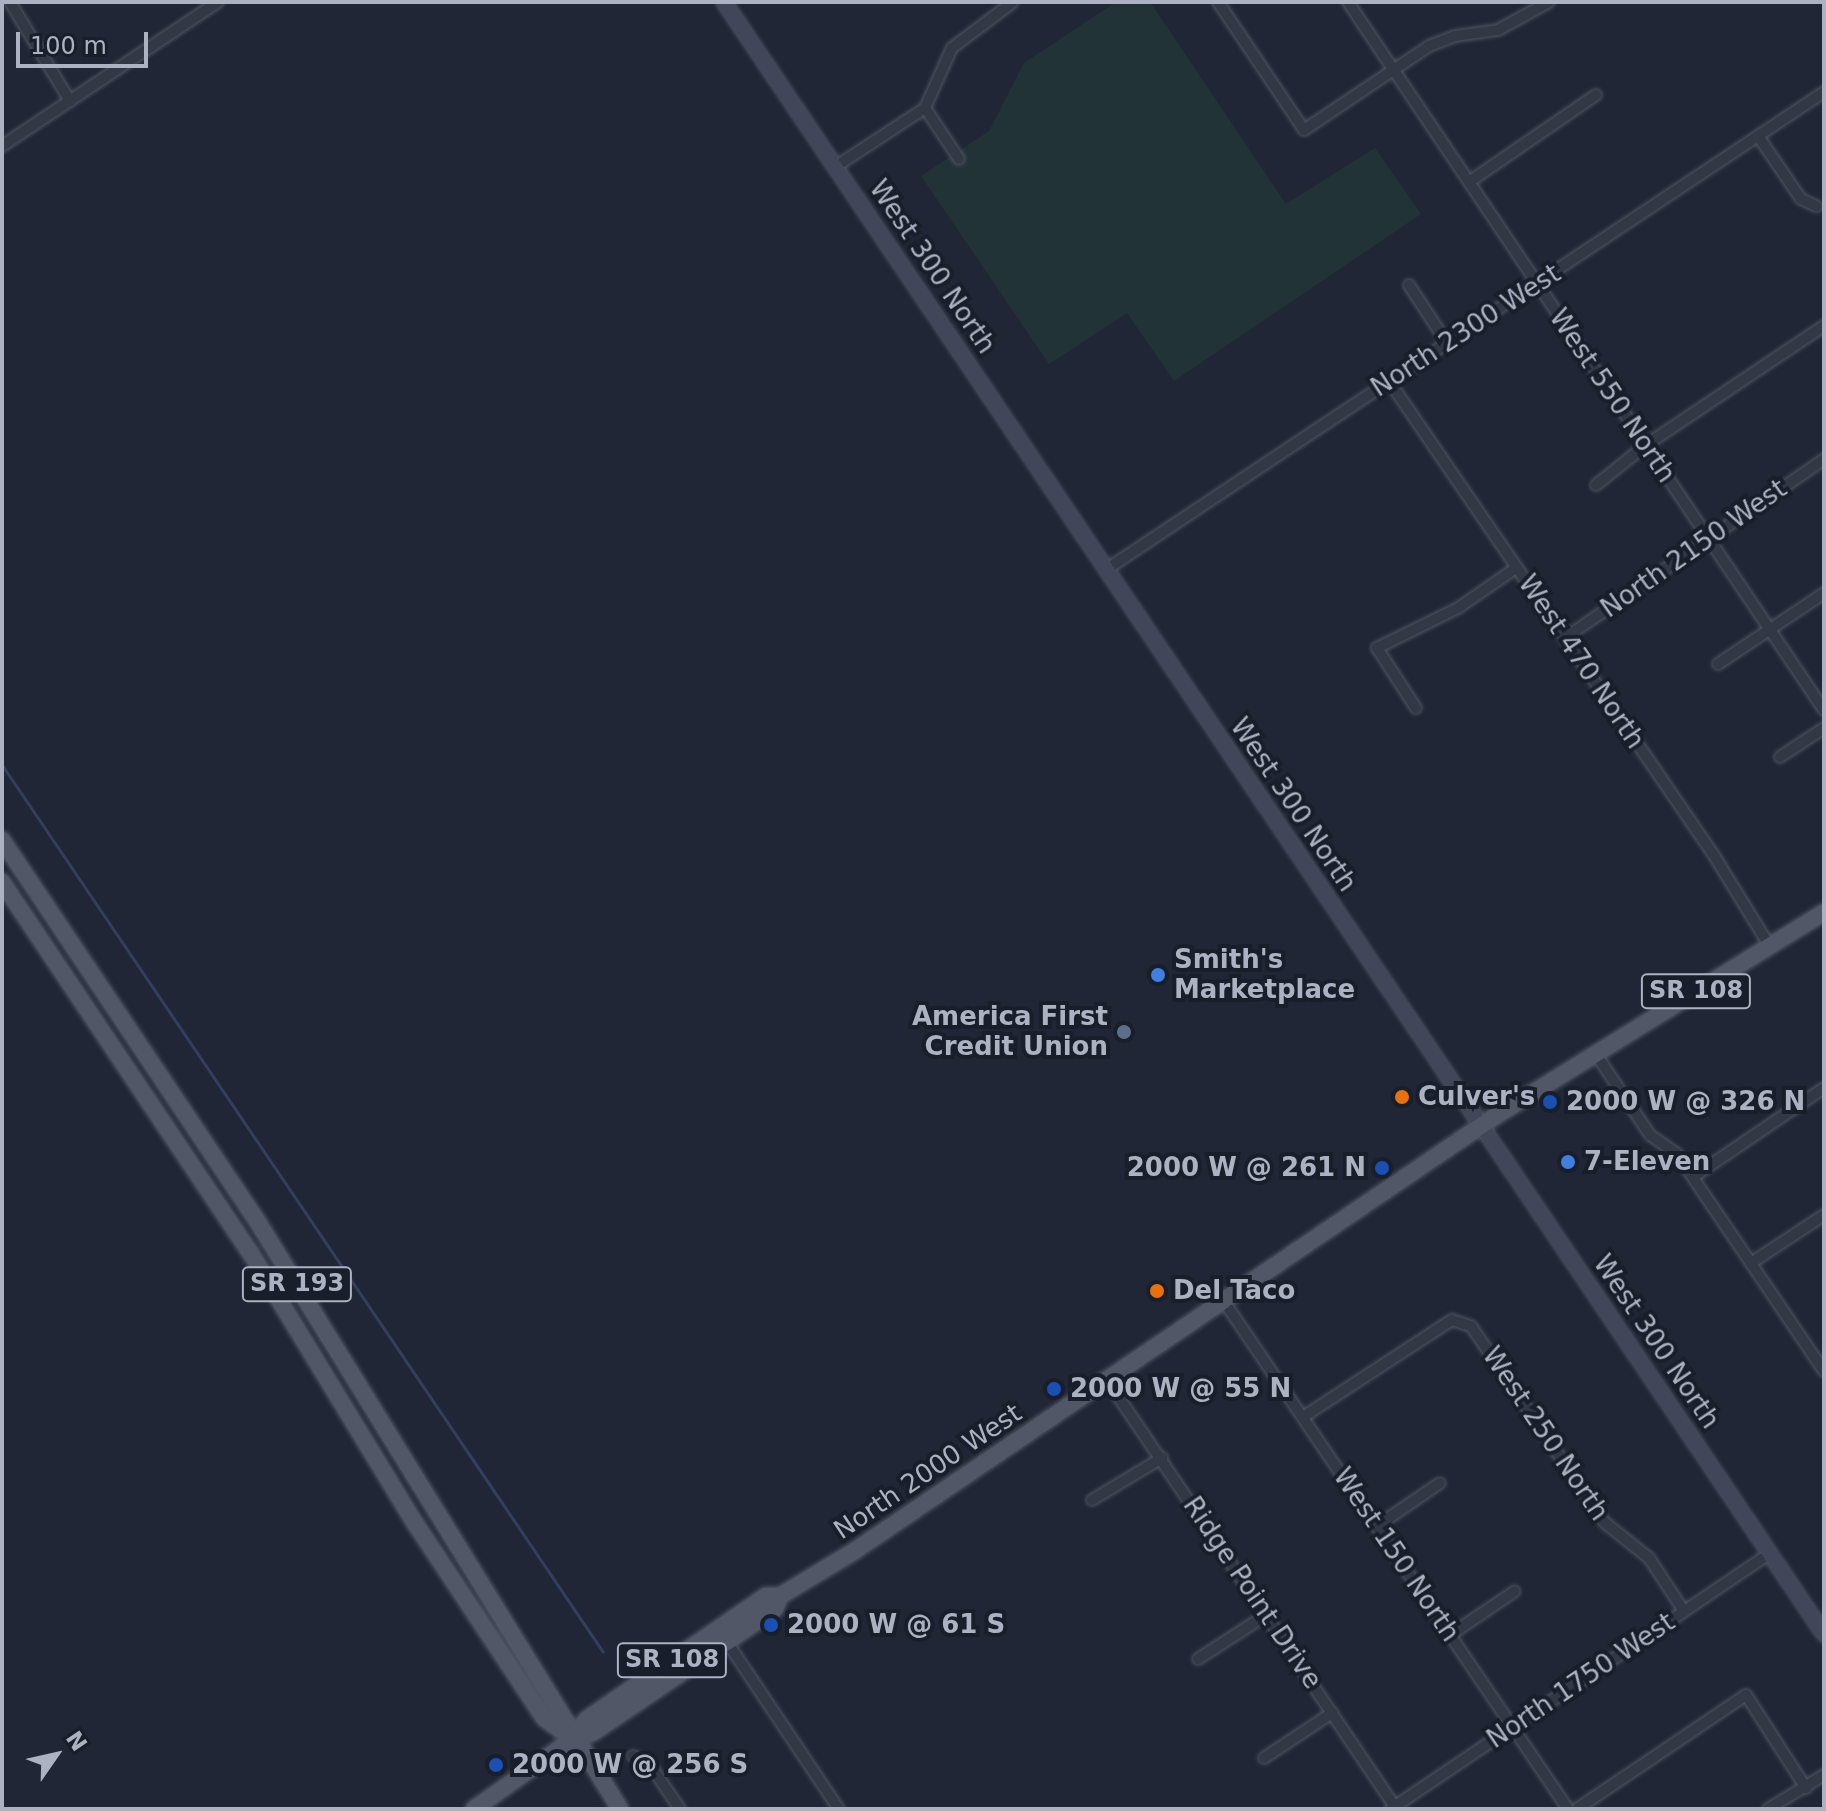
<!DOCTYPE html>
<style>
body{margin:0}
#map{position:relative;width:1826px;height:1811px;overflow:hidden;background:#202636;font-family:"DejaVu Sans",sans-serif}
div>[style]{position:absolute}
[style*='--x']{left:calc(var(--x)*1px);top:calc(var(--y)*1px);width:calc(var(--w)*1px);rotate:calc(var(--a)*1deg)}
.green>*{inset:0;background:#223338}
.stream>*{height:3px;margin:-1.5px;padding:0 1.5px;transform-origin:1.5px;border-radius:1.5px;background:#333f5d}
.roads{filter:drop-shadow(0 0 2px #505564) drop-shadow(0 0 2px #505564)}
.street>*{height:10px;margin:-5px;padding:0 5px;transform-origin:5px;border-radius:5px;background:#333846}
.secondary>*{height:14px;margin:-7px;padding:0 7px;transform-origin:7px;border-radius:7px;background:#414759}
.primary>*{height:16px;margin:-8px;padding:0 8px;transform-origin:8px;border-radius:8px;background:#515767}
.dots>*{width:22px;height:22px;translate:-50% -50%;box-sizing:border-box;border:4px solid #191e2b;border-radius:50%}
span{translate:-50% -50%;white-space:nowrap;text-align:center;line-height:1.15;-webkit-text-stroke:8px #191e2b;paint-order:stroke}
.shield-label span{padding:2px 6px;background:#191e2b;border:2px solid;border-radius:6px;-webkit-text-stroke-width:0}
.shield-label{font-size:24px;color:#adb2c3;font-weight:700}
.street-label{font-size:26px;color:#adb2c3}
.poi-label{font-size:26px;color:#adb2c3;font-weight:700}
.left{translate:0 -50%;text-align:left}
.right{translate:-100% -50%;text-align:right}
.frame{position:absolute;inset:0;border:4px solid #adb2c3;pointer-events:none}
.north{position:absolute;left:16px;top:1715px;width:80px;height:80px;-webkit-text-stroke:6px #191e2b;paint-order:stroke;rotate:56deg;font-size:22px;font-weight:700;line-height:32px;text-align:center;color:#adb2c3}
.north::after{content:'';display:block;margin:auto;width:28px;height:36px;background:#adb2c3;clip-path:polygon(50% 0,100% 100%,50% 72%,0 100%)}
.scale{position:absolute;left:16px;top:32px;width:132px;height:36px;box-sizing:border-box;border:4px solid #adb2c3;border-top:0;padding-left:10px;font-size:24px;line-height:28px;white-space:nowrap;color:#adb2c3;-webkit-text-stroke:6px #191e2b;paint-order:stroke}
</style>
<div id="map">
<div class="green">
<div style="clip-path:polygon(1116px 2px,1150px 2px,1286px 204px,1375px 148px,1421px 214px,1174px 381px,1127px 313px,1049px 364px,921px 176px,989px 131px,1024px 63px)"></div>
</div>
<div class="stream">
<div style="--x:2;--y:765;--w:1071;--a:55.88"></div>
</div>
<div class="roads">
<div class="street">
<div style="--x:10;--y:2;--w:116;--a:58.8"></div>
<div style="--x:1218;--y:2;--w:154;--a:56.1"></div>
<div style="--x:1304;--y:130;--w:151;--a:-33.9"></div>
<div style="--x:1429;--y:46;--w:28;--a:-21"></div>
<div style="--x:1455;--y:36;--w:43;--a:-7.9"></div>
<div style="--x:1498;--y:30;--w:58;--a:-28.8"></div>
<div style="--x:1348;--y:2;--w:853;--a:56.09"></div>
<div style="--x:925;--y:108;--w:61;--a:56.3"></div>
<div style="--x:1758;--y:136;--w:76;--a:55.7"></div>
<div style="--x:1801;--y:199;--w:17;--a:25"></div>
<div style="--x:2;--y:146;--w:260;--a:-33.7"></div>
<div style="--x:835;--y:167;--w:108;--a:-33.2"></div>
<div style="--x:925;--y:108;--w:66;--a:-65.8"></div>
<div style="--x:952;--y:48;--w:76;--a:-37"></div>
<div style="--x:1469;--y:182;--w:154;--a:-34.4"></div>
<div style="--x:1409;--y:285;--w:69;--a:56.8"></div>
<div style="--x:1389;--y:381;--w:573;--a:55.59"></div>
<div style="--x:1713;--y:854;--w:107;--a:58.4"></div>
<div style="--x:1596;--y:485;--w:64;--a:-38.7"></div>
<div style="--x:1646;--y:445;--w:214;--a:-33.8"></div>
<div style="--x:1107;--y:569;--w:861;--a:-33.63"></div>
<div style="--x:1565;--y:638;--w:315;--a:-34.6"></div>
<div style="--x:1718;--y:664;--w:128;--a:-33.8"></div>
<div style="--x:1416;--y:708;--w:72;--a:-123"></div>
<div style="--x:1377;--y:648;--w:90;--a:-26.3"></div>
<div style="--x:1458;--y:608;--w:70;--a:-34.6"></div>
<div style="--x:1780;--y:757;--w:53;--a:-33.4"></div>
<div style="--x:1595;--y:1053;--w:99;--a:56.1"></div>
<div style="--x:1650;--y:1135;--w:33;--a:35"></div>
<div style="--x:1677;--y:1154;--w:262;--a:55.9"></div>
<div style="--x:1693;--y:1177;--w:158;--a:-34.2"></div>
<div style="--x:1751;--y:1263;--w:87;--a:-33.3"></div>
<div style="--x:1223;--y:1300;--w:615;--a:55.87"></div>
<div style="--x:1107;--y:1380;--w:515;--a:56"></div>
<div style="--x:1303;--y:1417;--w:178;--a:-33.1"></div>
<div style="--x:1452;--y:1320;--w:20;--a:18"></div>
<div style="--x:1471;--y:1326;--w:237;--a:55.8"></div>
<div style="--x:1604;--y:1522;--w:58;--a:38.7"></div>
<div style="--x:1649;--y:1558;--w:64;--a:56.6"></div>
<div style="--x:1092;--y:1500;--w:82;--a:-31"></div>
<div style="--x:1377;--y:1526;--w:76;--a:-34.3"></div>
<div style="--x:1450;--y:1635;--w:78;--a:-34.1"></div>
<div style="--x:727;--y:1642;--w:201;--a:56.2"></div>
<div style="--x:1198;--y:1659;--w:81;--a:-32.9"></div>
<div style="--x:633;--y:1756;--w:19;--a:28"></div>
<div style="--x:650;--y:1765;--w:53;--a:55.7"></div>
<div style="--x:1264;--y:1758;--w:82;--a:-33.5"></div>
<div style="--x:1391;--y:1809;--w:457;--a:-34"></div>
<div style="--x:1577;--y:1809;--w:204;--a:-34"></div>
<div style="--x:1746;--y:1695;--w:111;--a:57.2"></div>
<div style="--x:1768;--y:1809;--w:66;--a:-31.3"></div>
</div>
<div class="secondary">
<div style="--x:724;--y:2;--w:1968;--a:56.02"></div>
</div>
<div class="primary">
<div style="--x:2;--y:840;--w:462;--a:56.2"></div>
<div style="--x:259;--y:1224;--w:687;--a:58.32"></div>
<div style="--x:2;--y:882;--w:445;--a:56.2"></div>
<div style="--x:250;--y:1252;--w:317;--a:58.7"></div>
<div style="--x:415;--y:1523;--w:234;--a:56.5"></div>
<div style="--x:544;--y:1718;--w:36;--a:36"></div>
<div style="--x:573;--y:1739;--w:24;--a:-55"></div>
<div style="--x:587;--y:1719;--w:217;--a:-34.5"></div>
<div style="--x:766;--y:1596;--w:14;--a:0"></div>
<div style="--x:780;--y:1596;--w:85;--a:-31.1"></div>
<div style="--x:853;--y:1552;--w:775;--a:-34.16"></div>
<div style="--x:1494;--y:1117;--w:388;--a:-31.8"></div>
<div style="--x:474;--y:1809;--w:121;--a:-35.3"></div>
<div style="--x:573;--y:1739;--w:22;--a:-18"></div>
<div style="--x:594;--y:1732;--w:161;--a:-34.1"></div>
<div style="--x:727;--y:1642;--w:58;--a:-34.5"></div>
<div style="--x:775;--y:1609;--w:14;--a:-69"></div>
</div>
</div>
<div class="dots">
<div style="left:1158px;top:975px;background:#3f7fe0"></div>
<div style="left:1124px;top:1032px;background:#5c6f8a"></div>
<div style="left:1402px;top:1097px;background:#e8710a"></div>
<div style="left:1550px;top:1102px;background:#1a4fb4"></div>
<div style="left:1568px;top:1162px;background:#3f7fe0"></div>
<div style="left:1382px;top:1168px;background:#1a4fb4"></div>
<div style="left:1157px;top:1291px;background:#e8710a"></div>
<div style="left:1054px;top:1389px;background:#1a4fb4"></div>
<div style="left:771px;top:1625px;background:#1a4fb4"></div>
<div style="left:496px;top:1765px;background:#1a4fb4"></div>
</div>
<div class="shield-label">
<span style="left:1696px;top:991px">SR 108</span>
<span style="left:297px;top:1284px">SR 193</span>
<span style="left:672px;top:1660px">SR 108</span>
</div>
<div class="street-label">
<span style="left:932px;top:267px;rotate:56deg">West 300 North</span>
<span style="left:1466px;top:331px;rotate:-33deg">North 2300 West</span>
<span style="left:1612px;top:396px;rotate:56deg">West 550 North</span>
<span style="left:1694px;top:549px;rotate:-35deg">North 2150 West</span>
<span style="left:1581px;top:662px;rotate:56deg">West 470 North</span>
<span style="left:1293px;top:805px;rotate:56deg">West 300 North</span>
<span style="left:1656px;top:1342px;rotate:56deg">West 300 North</span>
<span style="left:1545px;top:1434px;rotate:56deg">West 250 North</span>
<span style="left:928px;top:1472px;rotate:-34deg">North 2000 West</span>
<span style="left:1396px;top:1555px;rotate:56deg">West 150 North</span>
<span style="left:1252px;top:1593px;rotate:56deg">Ridge Point Drive</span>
<span style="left:1581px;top:1681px;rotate:-34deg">North 1750 West</span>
</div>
<div class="poi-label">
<span class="left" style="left:1174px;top:975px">Smith's<br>Marketplace</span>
<span class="right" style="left:1108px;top:1032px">America First<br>Credit Union</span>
<span class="left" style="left:1418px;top:1097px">Culver's</span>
<span class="left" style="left:1566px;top:1102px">2000 W @ 326 N</span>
<span class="left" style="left:1584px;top:1162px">7-Eleven</span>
<span class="right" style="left:1366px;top:1168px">2000 W @ 261 N</span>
<span class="left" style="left:1173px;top:1291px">Del Taco</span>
<span class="left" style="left:1070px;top:1389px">2000 W @ 55 N</span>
<span class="left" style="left:787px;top:1625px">2000 W @ 61 S</span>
<span class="left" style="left:512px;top:1765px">2000 W @ 256 S</span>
</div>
<div class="frame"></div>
<div class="north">N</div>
<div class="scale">100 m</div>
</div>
